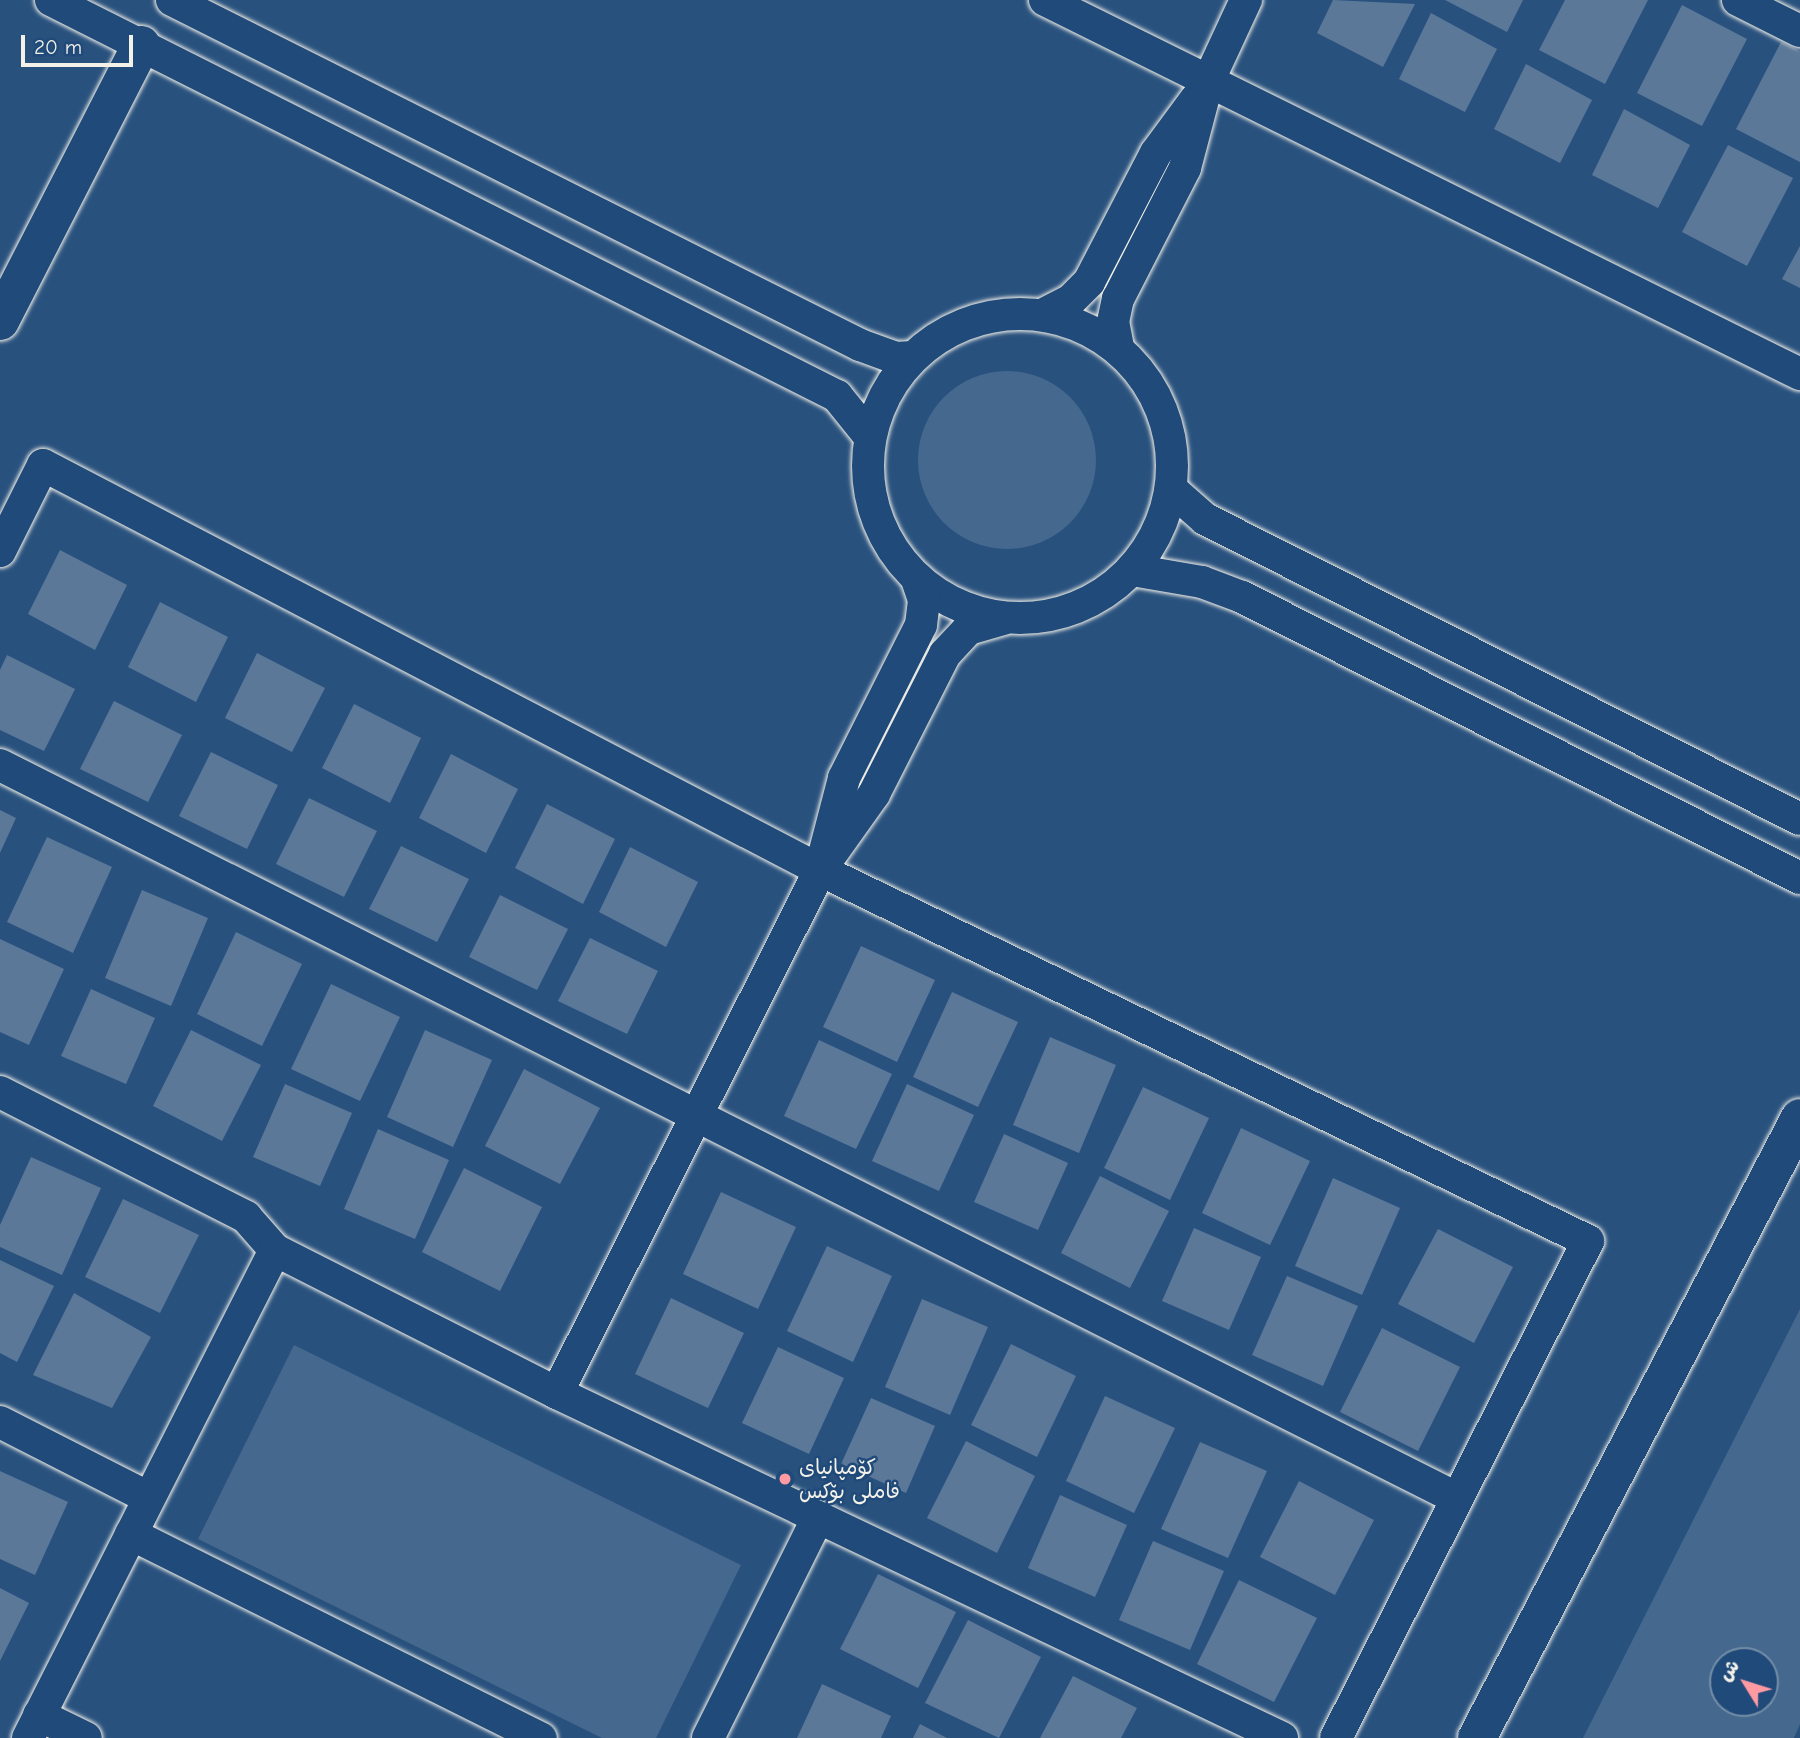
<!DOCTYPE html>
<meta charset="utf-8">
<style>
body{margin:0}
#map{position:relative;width:1800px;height:1738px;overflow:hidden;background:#28517e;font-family:"Comic Neue","Playpen Sans Arabic",sans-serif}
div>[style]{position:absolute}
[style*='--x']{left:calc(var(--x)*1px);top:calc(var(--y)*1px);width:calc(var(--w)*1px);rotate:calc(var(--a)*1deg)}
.green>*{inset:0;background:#45688e}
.round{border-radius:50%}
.building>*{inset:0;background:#5b7899}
.roads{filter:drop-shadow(0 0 2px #f4f1e8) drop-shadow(0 0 2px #f4f1e8)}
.minor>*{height:32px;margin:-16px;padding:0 16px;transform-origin:16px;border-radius:16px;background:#1f4a7a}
.minor>.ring{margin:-16px;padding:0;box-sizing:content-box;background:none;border:32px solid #1f4a7a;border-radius:50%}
.tertiary>*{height:38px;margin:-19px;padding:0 19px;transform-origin:19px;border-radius:19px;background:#1f4a7a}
.dots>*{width:19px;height:19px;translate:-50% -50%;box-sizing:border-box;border:4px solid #1f4a7a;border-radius:50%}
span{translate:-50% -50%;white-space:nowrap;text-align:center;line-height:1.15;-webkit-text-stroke:5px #1f4a7a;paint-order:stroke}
.poi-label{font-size:21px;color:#f4f1e8}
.left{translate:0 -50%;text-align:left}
.north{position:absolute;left:1709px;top:1647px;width:70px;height:70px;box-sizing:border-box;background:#1f4a7a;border:2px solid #748da6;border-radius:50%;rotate:308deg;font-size:19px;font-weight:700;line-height:28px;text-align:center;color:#f4f1e8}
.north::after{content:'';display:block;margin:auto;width:24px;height:32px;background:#ff9aa2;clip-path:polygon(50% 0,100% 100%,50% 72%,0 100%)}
.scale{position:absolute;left:21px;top:35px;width:112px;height:32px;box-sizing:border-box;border:4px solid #f4f1e8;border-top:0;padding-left:9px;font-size:21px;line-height:24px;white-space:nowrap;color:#f4f1e8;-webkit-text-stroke:5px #1f4a7a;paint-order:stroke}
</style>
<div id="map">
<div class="green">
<div class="round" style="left:918px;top:371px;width:178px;height:178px"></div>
<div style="clip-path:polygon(evenodd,1800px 1309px,1800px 1724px,1794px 1738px,1583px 1738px,1800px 1309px,1723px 1661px,1765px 1661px,1765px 1703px,1723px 1703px,1723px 1661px)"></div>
<div style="clip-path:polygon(294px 1345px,741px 1565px,656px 1738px,602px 1738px,198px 1539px)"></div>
</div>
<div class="building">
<div style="clip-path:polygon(1333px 0,1415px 4px,1383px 67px,1317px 33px)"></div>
<div style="clip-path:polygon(1445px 0,1523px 0,1507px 32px)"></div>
<div style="clip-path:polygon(1565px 0,1648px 0,1605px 84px,1539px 50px)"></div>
<div style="clip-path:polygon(1682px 5px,1747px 39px,1702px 126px,1637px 93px)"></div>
<div style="clip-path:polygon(1431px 13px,1497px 49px,1465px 112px,1399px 79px)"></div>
<div style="clip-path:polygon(1781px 42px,1800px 51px,1800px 162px,1736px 129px)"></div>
<div style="clip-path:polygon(1526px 64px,1592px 100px,1560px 163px,1494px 129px)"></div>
<div style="clip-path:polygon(1624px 109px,1690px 145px,1658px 208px,1592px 175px)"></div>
<div style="clip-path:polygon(1728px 145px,1793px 178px,1747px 266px,1682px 232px)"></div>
<div style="clip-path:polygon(1800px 246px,1800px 288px,1782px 279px)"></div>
<div style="clip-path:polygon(60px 550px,127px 585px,95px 650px,28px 614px)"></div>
<div style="clip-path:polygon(160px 602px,228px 637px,196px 702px,128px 667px)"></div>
<div style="clip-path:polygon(257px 653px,325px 688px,292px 752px,225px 718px)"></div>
<div style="clip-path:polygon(7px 655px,75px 689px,44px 751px,0 730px,0 670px)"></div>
<div style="clip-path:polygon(114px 701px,182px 735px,148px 802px,80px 769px)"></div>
<div style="clip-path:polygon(354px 704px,421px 738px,390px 803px,322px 768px)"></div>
<div style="clip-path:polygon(211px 752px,278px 785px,247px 849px,179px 816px)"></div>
<div style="clip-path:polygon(451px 754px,518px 789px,486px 853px,419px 818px)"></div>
<div style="clip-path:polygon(309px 798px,377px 831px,344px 897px,276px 864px)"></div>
<div style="clip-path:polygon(547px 804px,615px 839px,583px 904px,515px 868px)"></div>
<div style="clip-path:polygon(0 810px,16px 818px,0 853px)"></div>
<div style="clip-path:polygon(47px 837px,112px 867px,73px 953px,7px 922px)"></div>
<div style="clip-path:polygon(401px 846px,469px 879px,437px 942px,369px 909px)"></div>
<div style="clip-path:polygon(630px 847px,698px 882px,666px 947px,599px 912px)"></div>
<div style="clip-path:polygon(142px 890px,208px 918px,171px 1006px,105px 978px)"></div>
<div style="clip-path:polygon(500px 895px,568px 929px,537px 990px,469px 957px)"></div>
<div style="clip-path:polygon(236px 932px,302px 964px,262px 1046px,197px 1014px)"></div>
<div style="clip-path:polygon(590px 938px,658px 971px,627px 1034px,558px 1001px)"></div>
<div style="clip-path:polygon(0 939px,64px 969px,29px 1045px,0 1032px)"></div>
<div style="clip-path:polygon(861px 946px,935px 980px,897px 1062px,823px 1027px)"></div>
<div style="clip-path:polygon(331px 984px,400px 1017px,360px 1101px,291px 1069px)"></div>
<div style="clip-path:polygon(91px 989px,155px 1018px,126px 1084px,61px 1056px)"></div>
<div style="clip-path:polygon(952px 992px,1018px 1022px,978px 1107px,913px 1077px)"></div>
<div style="clip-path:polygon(191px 1030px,261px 1065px,222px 1141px,153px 1106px)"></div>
<div style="clip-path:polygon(425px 1030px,492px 1060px,453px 1147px,387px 1117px)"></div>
<div style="clip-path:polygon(1050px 1037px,1116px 1065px,1079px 1153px,1013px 1125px)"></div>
<div style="clip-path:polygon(819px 1040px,892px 1074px,856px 1149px,784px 1116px)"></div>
<div style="clip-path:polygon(524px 1069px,600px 1108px,560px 1184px,485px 1146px)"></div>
<div style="clip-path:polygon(285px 1084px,352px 1113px,320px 1186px,253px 1157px)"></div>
<div style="clip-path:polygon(907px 1084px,974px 1115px,939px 1191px,872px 1161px)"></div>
<div style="clip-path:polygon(1143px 1087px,1209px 1118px,1170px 1200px,1104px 1168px)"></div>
<div style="clip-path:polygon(1241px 1128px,1310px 1161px,1270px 1245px,1202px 1213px)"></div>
<div style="clip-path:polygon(378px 1129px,449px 1160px,415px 1239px,344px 1209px)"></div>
<div style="clip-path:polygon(1004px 1134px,1068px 1163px,1038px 1230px,974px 1202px)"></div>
<div style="clip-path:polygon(31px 1157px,101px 1188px,62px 1275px,0 1247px,0 1225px)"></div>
<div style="clip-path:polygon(464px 1168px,542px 1207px,500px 1291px,422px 1252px)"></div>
<div style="clip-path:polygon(1100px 1176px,1169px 1211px,1130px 1288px,1061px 1253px)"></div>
<div style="clip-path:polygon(1333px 1178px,1400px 1208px,1362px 1295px,1295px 1266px)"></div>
<div style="clip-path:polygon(721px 1192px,796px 1227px,758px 1309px,683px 1274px)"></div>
<div style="clip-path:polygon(123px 1199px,199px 1235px,160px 1313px,85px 1277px)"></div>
<div style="clip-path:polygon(1194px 1228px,1261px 1257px,1229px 1330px,1162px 1301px)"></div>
<div style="clip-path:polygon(1438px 1229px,1513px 1267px,1474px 1343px,1398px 1304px)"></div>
<div style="clip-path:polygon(827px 1246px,892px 1276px,853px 1362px,787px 1331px)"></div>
<div style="clip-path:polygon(0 1260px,54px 1286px,17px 1362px,0 1353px)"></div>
<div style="clip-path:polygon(1287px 1276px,1358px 1306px,1323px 1386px,1252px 1355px)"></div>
<div style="clip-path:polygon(74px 1293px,151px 1337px,112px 1408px,33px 1375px)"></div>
<div style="clip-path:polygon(671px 1298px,744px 1333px,708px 1408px,635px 1374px)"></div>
<div style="clip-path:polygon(922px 1299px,988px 1327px,950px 1415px,885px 1387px)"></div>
<div style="clip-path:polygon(1382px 1328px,1460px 1367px,1418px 1451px,1340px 1412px)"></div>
<div style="clip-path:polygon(1011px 1344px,1076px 1376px,1037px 1457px,971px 1425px)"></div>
<div style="clip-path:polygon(778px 1347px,844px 1378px,809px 1454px,742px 1423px)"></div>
<div style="clip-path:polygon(1105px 1396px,1175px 1428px,1134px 1513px,1066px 1481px)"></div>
<div style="clip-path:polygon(871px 1398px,935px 1426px,906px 1493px,841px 1464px)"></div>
<div style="clip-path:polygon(966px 1441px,1035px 1476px,997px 1553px,927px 1518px)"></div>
<div style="clip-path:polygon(1200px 1442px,1267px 1471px,1228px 1558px,1161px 1529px)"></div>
<div style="clip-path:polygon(0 1471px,68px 1502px,35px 1575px,0 1559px)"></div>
<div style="clip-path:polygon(1299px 1481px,1374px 1520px,1335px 1595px,1260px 1557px)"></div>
<div style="clip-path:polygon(1060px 1495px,1127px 1525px,1095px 1597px,1028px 1568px)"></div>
<div style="clip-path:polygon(1153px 1541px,1224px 1571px,1190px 1650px,1119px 1620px)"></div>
<div style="clip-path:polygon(878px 1574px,956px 1612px,918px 1688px,840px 1649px)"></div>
<div style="clip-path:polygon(1239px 1580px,1317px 1618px,1274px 1702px,1197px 1664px)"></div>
<div style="clip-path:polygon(0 1588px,29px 1603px,0 1661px)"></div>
<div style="clip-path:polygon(968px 1620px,1041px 1657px,999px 1738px,925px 1703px)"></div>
<div style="clip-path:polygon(1073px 1676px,1137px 1708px,1121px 1738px,1040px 1738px)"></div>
<div style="clip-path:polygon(822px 1684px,891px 1716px,881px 1738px,797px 1738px)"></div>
<div style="clip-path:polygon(920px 1724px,947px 1738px,913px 1738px)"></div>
</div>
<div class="roads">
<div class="minor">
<div style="--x:51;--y:0;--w:880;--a:26.74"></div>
<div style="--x:837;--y:396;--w:53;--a:51.2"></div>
<div style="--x:172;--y:0;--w:770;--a:26.63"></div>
<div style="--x:860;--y:345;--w:37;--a:20"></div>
<div style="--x:895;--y:358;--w:18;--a:-3"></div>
<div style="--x:1045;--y:0;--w:843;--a:26.35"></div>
<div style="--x:1738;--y:0;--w:69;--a:26.6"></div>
<div class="ring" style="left:868px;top:314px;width:272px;height:272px"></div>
<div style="--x:1044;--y:314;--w:29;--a:-27"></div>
<div style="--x:1070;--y:301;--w:27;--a:-45"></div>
<div style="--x:1089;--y:282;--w:145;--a:-62.6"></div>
<div style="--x:1156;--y:153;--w:67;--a:-53.5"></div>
<div style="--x:1118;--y:347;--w:25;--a:-101"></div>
<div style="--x:1113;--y:322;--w:24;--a:-78"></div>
<div style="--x:1118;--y:299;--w:147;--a:-62.9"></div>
<div style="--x:1185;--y:168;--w:87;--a:-75.3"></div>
<div style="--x:1207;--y:84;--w:93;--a:-65.1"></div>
<div style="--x:1171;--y:489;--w:45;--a:41.4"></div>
<div style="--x:1205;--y:519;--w:666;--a:26.76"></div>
<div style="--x:0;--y:551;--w:96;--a:-63.4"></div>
<div style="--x:43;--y:465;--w:876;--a:27.53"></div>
<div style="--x:820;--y:870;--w:853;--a:25.78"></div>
<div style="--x:1588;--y:1241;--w:557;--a:116.89"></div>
<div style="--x:1132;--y:570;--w:71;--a:9.7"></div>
<div style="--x:1202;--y:582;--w:43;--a:20.6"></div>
<div style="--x:1242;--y:597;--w:625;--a:26.73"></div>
<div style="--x:0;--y:765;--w:1630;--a:26.72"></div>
<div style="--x:825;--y:851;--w:75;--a:-75.4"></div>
<div style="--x:844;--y:778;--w:171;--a:-63.3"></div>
<div style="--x:921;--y:625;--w:25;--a:-83"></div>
<div style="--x:924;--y:600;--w:21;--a:-109"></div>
<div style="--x:0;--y:1092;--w:276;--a:26.9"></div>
<div style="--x:246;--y:1217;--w:44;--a:48.7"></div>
<div style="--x:275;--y:1250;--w:316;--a:26.9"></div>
<div style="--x:557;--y:1393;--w:803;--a:25.45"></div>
<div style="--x:557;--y:1393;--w:585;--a:-63.3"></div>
<div style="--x:820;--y:870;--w:93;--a:-54.6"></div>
<div style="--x:874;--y:794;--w:157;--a:-63.1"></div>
<div style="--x:945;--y:654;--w:34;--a:-47"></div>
<div style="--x:968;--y:629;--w:37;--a:-16"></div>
<div style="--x:0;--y:1422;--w:167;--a:27"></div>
<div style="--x:131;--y:1534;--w:458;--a:26.5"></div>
<div style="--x:39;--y:1715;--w:52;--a:26.1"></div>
<div style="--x:28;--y:1738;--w:547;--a:-63.15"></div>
<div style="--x:708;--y:1738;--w:247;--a:-63.5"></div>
</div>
<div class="tertiary">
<div style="--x:0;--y:321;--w:310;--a:-62.9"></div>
<div style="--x:1477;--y:1738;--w:699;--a:-62.48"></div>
</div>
</div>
<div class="dots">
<div style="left:785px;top:1479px;background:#ff9aa2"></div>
</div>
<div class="poi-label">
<span class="left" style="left:799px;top:1479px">کۆمپانیای<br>فاملی بۆکس</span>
</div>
<div class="north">ش</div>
<div class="scale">20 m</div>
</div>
